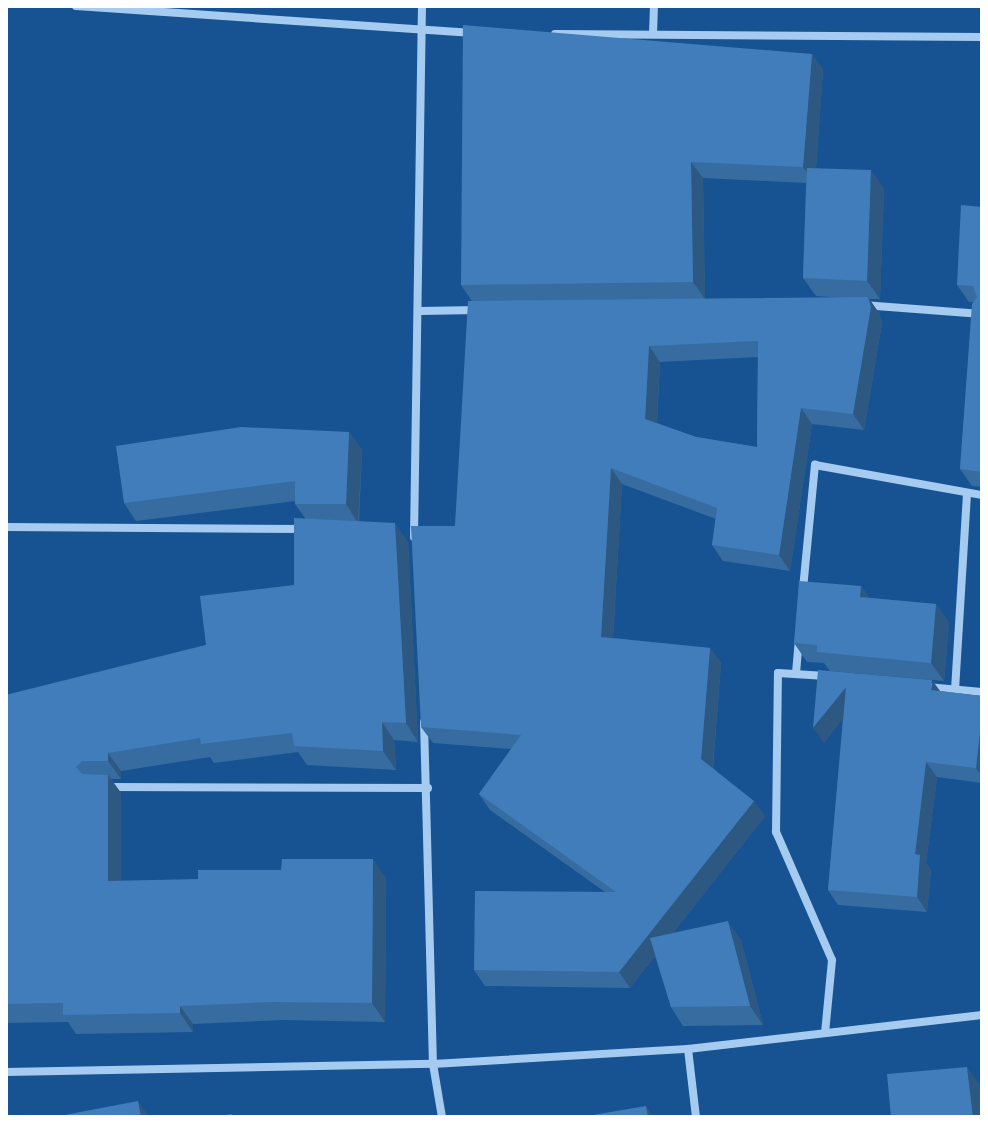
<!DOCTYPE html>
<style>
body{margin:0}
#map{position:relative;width:988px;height:1123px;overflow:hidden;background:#175392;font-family:"Sofia Sans Condensed",sans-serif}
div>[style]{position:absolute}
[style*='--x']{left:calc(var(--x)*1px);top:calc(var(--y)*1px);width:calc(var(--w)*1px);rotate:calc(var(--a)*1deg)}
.minor>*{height:8px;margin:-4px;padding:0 4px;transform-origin:4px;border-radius:4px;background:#a6cbf0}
.wall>*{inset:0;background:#376ca0}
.shaded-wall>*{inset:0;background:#2d5882}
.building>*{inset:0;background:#407dba}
span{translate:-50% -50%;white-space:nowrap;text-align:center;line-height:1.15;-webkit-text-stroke:6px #175392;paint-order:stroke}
.frame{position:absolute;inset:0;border:8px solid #fff;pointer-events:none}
</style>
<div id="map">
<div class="minor">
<div style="--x:76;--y:6;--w:398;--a:3.9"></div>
<div style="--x:555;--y:34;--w:427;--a:0.4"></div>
<div style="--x:653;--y:34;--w:28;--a:-88"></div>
<div style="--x:863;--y:305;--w:119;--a:4.3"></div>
<div style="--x:420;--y:311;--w:58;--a:-1"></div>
<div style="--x:6;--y:527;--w:299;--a:0.4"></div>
<div style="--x:414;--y:537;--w:531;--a:-89.14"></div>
<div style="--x:803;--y:589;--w:125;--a:-84.5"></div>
<div style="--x:815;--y:465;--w:170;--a:10.2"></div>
<div style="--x:796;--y:673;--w:35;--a:-85"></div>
<div style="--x:927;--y:687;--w:55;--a:5.2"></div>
<div style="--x:955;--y:690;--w:197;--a:-86.5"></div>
<div style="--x:424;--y:722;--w:342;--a:88.5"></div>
<div style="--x:433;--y:1064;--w:54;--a:80.4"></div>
<div style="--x:109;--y:787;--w:319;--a:0.2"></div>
<div style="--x:825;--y:1033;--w:73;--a:-84.5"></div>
<div style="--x:832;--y:960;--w:140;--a:-113.6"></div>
<div style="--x:776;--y:832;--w:159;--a:-89.3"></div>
<div style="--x:778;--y:673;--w:48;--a:3.6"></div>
<div style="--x:688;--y:1049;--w:68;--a:83.3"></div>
<div style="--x:6;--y:1072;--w:427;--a:-1.1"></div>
<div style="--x:433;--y:1064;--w:255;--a:-3.4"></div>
<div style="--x:688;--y:1049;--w:296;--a:-6.6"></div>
</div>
<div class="wall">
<div style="clip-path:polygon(evenodd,812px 54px,823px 70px,816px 168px,884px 188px,880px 299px,869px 299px,879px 313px,882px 323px,864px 430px,812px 424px,790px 571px,723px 561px,712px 545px,716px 519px,622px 484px,613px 638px,710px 648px,721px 663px,713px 768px,765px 816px,673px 933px,741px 940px,763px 1025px,683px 1026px,671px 1007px,655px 956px,630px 988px,485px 986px,474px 970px,605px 892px,490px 810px,479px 794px,511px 749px,433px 743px,421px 727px,455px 526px,472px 301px,461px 285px,812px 54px,703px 178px,806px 183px,803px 278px,816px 296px,844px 298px,705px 299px,703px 178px,812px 54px,758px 357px,757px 447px,696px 437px,657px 423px,660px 362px,758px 357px)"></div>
<div style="clip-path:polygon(982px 207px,982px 487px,972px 486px,960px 469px,973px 302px,969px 302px,957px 285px)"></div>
<div style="clip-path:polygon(349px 432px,362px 450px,359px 521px,408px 542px,418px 742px,394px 740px,396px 770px,307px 765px,298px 752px,214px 763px,210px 757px,121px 771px,121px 779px,111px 779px,121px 793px,121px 881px,386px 878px,385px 1022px,284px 1020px,193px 1024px,193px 1032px,76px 1034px,68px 1022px,6px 1023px,6px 695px,206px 645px,294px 585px,305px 518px,295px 504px,295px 501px,136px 521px,124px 503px)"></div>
<div style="clip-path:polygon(861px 586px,869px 598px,936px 604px,949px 623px,944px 681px,830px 671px,824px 663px,807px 662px,794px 643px)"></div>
<div style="clip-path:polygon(818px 670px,940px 691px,982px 696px,982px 783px,937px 777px,926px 863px,931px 870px,927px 912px,838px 905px,828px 890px,843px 718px,824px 743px)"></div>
</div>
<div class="shaded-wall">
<div style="clip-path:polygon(812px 54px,823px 70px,815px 183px,803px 167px)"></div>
<div style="clip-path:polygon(691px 162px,703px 178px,705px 299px,693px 282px)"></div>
<div style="clip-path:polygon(871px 170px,884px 188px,880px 299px,867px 281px)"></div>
<div style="clip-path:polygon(868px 297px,879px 313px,882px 323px,864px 430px,853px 414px)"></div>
<div style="clip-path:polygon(649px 346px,660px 362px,656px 435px,645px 419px)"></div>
<div style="clip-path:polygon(801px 408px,812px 424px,790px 571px,779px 555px)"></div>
<div style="clip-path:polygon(349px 432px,362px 450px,358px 523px,346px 504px)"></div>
<div style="clip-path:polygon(611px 468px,622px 484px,612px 653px,601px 637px)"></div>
<div style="clip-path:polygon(395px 523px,408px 542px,418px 742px,406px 723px)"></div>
<div style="clip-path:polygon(861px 586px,873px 604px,860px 597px)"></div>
<div style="clip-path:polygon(936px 604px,949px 623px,944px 681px,931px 663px)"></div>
<div style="clip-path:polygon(710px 648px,721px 663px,712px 775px,701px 759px)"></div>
<div style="clip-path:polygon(932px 680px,943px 695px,931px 690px)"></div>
<div style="clip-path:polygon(846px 687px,856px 702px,824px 743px,813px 728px)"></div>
<div style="clip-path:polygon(982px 713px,982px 777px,976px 768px)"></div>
<div style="clip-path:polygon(382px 722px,394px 740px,396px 770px,383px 751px)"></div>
<div style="clip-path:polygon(108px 753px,121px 771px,121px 779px,108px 761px)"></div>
<div style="clip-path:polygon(926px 762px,937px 777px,926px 863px,931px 870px,927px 912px,917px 897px,915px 854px)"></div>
<div style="clip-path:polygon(108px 775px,121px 793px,121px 900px,108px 881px)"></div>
<div style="clip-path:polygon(754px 801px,765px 816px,630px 988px,619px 972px)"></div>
<div style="clip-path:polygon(373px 859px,386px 878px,385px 1022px,372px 1003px)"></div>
<div style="clip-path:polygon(728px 921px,741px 940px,763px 1025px,750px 1006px)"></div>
<div style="clip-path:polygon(180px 1006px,193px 1024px,193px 1032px,180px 1013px)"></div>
<div style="clip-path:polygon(967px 1067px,980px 1085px,982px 1117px,973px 1117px)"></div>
<div style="clip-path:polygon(138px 1101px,149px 1117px,141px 1117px)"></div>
<div style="clip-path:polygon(646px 1106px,654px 1117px,648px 1117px)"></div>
</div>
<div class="building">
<div style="clip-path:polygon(463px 25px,812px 54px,803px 167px,691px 162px,693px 282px,461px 285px)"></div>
<div style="clip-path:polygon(807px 168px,871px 170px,867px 281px,803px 278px)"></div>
<div style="clip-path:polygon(961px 205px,982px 207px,982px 472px,960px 469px,972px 304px,977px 297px,973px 286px,957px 285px)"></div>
<div style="clip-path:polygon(evenodd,868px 297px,871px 307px,853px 414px,801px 408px,779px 555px,712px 545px,717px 508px,611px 468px,601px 637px,710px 648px,701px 759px,754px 801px,619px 972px,474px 970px,475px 891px,616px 892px,479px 794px,521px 735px,421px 727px,411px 526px,455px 526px,468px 301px,868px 297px,758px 341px,757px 447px,696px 437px,645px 419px,649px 346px,758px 341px)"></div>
<div style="clip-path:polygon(241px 427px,349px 432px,346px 504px,295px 504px,295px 481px,124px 503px,116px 446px)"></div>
<div style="clip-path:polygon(294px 518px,395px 523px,406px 723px,382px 722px,383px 751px,294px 746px,292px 733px,201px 744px,200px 738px,108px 753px,108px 761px,82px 761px,76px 767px,82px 774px,108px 775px,108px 881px,198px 879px,198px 870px,281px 870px,282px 859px,373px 859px,372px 1003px,271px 1002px,180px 1006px,180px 1013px,63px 1015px,63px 1003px,6px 1004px,6px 695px,206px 645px,200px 596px,294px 585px)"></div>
<div style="clip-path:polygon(799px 581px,861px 586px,860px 597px,936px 604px,931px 663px,817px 652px,817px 645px,794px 643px)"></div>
<div style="clip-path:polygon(818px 670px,932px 680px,931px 690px,982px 696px,982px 713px,976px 768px,926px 762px,915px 854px,920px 855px,917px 897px,828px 890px,846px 687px,813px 728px)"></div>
<div style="clip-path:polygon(728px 921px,750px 1006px,671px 1007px,650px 938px)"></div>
<div style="clip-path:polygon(967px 1067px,973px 1117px,891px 1117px,887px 1074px)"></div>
<div style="clip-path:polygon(138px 1101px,141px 1117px,54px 1117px)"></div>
<div style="clip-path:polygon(646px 1106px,648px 1117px,581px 1117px)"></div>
<div style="clip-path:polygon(232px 1114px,233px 1117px,210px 1117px)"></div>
</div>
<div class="frame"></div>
</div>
